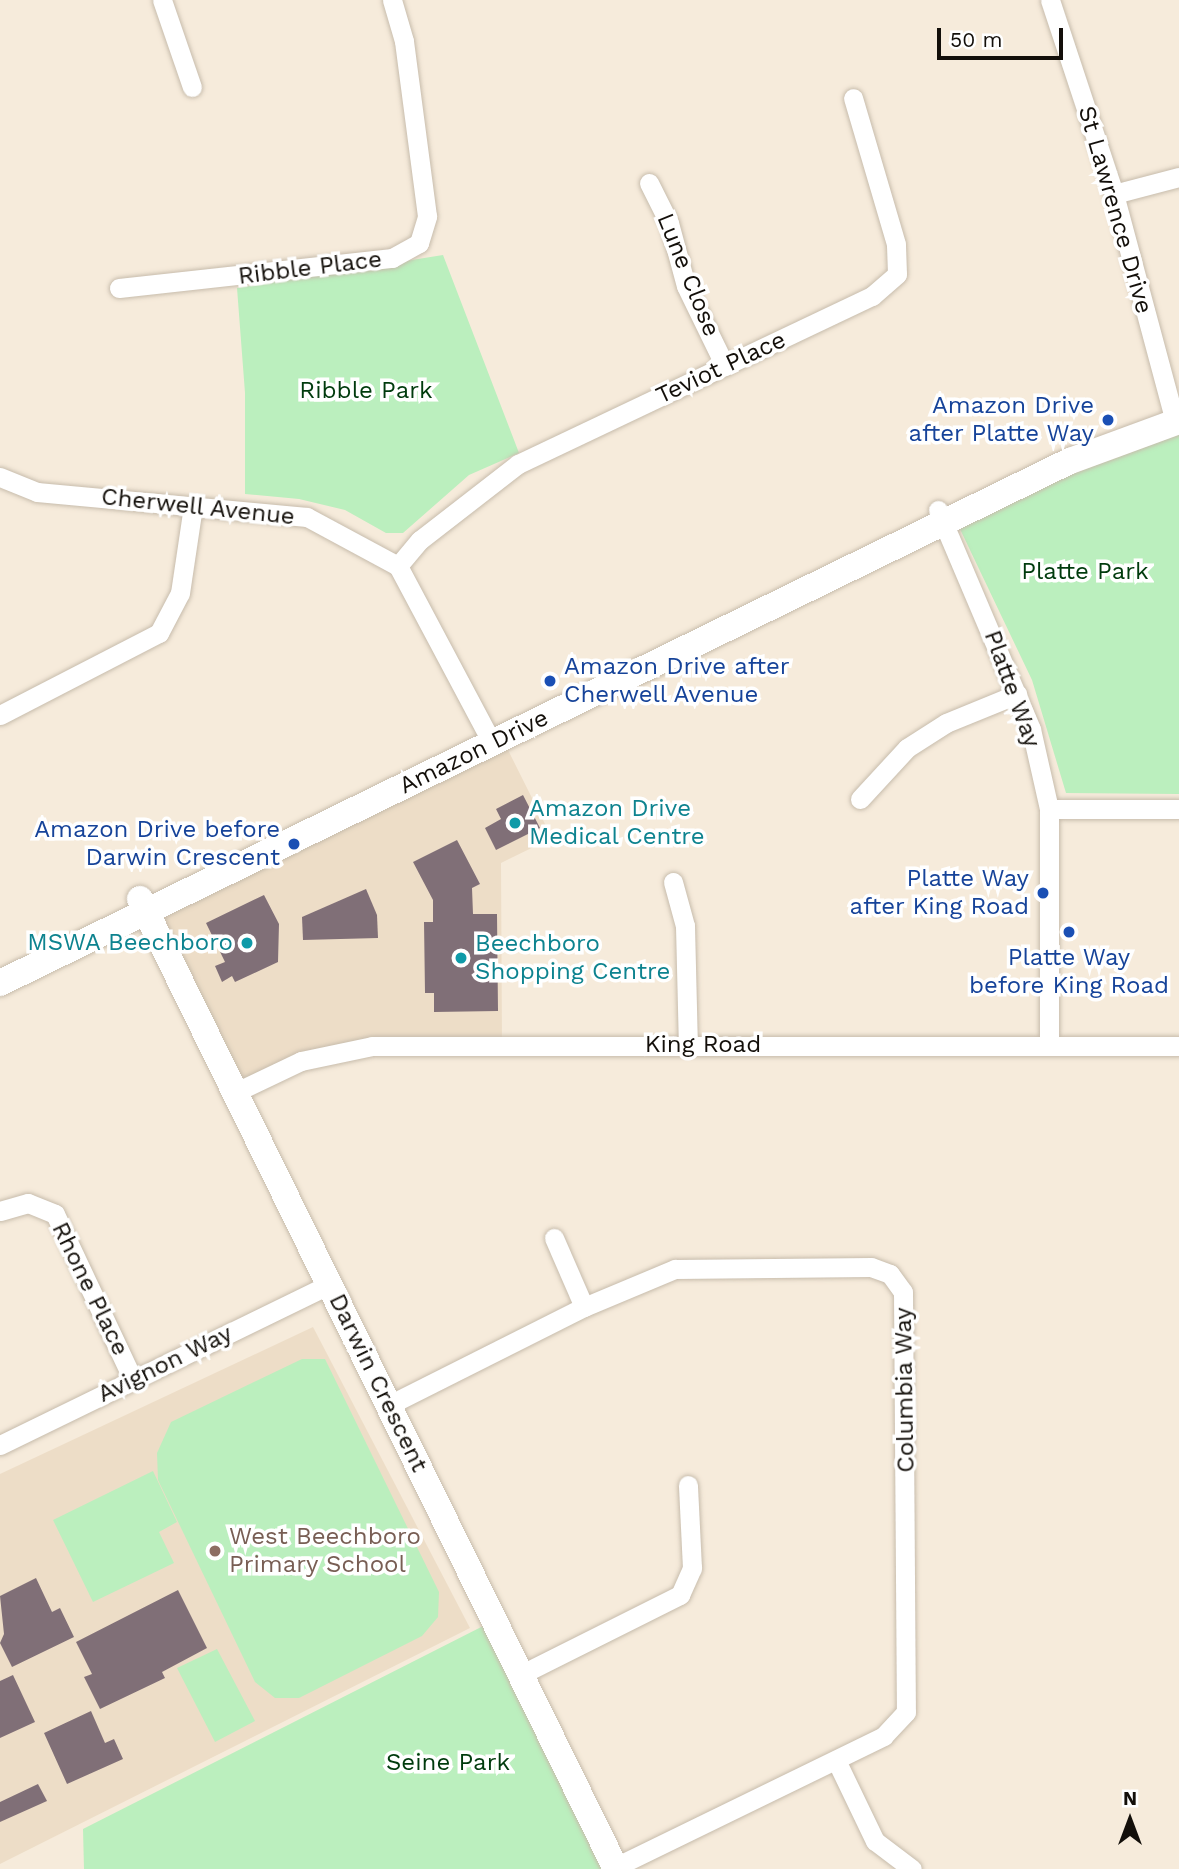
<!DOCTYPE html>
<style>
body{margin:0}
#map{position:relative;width:1179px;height:1869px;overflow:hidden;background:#f6ebdb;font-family:"Work Sans",sans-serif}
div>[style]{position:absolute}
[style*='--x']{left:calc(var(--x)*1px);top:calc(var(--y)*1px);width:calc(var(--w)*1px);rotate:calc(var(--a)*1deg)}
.built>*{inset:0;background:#edddc7}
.green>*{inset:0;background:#bbefbe}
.building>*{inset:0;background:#806f77}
.roads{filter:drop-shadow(0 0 2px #c7bcac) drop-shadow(0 0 2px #c7bcac)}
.street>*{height:19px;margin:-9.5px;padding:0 9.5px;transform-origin:9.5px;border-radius:9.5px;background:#fff}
.secondary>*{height:26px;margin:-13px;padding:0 13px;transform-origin:13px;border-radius:13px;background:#fff}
.dots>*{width:19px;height:19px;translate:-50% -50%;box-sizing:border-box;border:4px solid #fff;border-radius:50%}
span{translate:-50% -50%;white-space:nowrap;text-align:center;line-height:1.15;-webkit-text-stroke:7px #fff;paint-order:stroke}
.street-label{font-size:24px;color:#130f0a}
.park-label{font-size:24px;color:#003b0d}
.transit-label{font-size:24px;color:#164399}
.right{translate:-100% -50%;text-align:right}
.left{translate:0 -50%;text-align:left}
.culture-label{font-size:24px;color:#0d838f}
.education-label{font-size:24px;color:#785e54}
.north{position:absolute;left:1095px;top:1785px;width:70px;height:70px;-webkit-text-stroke:5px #fff;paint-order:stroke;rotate:0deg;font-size:19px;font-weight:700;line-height:28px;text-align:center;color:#130f0a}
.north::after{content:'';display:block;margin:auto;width:24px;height:32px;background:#130f0a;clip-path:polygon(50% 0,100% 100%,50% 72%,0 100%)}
.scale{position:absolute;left:937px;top:28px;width:126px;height:32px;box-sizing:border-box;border:4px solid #130f0a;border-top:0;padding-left:9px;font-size:21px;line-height:24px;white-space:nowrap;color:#130f0a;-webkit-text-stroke:5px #fff;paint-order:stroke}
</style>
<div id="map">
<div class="built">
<div style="clip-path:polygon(502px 738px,552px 838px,501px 863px,502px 1045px,372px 1046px,236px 1092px,147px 914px)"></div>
<div style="clip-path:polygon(313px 1327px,470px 1628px,0 1864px,0 1474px)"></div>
</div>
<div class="green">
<div style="clip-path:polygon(443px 255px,519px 453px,469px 475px,403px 533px,386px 533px,345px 510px,299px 499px,245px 494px,245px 393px,237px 288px)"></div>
<div style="clip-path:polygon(1179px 433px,1179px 794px,1066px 793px,1032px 680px,959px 527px,1129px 448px)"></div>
<div style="clip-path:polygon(302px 1359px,325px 1359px,439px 1592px,438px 1617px,422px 1636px,299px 1698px,275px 1698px,255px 1682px,158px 1480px,157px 1453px,171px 1422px)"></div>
<div style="clip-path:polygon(153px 1471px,177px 1522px,159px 1532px,174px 1563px,93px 1602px,53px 1520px)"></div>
<div style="clip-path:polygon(495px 1620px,617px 1869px,84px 1869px,83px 1829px)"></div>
<div style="clip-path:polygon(217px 1649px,255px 1721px,215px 1742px,177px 1668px)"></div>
</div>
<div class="building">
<div style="clip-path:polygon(523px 795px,540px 828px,496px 850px,485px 828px,501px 819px,496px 809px)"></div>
<div style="clip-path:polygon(457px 840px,480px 884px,472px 888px,473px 914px,497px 914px,498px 1011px,434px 1012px,434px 993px,425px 993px,424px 922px,433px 922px,433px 900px,413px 862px)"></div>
<div style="clip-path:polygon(366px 889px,377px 915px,378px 938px,303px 940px,302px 917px)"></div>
<div style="clip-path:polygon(264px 895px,279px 924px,278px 962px,235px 982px,232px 976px,222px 982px,215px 966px,225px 962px,206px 923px)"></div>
<div style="clip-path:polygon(36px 1578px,52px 1612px,60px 1608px,74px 1637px,12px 1667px,0 1643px,4px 1634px,0 1596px)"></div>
<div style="clip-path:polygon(178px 1590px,207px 1648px,162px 1672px,165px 1678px,100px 1709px,84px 1677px,92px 1674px,76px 1642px)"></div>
<div style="clip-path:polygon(13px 1675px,35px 1722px,0 1738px,0 1681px)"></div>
<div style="clip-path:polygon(91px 1711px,105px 1743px,114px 1739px,123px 1759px,67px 1784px,44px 1733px)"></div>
<div style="clip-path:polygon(38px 1784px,47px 1801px,0 1822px,0 1802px)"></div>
</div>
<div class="roads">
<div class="street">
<div style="--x:162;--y:0;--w:92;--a:71"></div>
<div style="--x:1050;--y:0;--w:204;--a:71.7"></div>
<div style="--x:1114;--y:194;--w:236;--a:75"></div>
<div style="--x:649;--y:183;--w:45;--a:63.4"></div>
<div style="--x:669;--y:223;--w:65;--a:74.9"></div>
<div style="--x:686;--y:286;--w:89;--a:64"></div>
<div style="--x:1114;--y:194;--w:67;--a:-14.7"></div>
<div style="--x:119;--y:288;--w:275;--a:-6.3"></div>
<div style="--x:392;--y:258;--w:31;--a:-29"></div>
<div style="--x:419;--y:243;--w:28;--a:-73"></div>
<div style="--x:427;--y:216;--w:177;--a:-97.5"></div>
<div style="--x:404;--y:41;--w:43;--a:-106.3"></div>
<div style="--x:0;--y:477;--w:40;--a:22"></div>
<div style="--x:37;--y:492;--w:271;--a:5.3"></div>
<div style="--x:307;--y:517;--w:103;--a:28.3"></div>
<div style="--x:398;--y:566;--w:200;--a:62"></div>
<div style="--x:938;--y:510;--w:238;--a:67"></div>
<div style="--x:1031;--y:729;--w:82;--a:77.3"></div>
<div style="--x:1049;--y:809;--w:236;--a:90"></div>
<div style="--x:398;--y:566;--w:34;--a:-50"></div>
<div style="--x:420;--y:540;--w:124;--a:-37.8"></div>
<div style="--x:518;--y:464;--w:392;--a:-25.4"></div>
<div style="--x:872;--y:296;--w:33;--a:-41"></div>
<div style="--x:897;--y:274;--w:30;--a:-92"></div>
<div style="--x:896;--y:244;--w:152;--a:-106.4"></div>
<div style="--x:0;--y:715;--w:179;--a:-27.3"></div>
<div style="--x:159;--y:633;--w:45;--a:-62.3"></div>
<div style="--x:180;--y:593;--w:88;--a:-81.5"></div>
<div style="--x:860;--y:799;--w:69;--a:-47.3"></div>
<div style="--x:907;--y:748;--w:46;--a:-32.7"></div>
<div style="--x:946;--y:723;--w:77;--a:-22.2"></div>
<div style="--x:1049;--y:809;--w:130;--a:0"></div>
<div style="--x:673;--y:882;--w:46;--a:74.7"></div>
<div style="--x:685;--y:926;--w:119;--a:88.6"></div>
<div style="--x:236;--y:1092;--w:72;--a:-25.5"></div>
<div style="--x:301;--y:1061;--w:73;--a:-11.9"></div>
<div style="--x:372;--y:1046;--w:807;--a:0"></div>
<div style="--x:0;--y:1211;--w:29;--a:-16"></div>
<div style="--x:28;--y:1203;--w:29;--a:22"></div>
<div style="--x:55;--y:1214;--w:183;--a:64.8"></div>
<div style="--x:554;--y:1238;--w:75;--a:66.5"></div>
<div style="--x:389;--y:1405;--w:218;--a:-26.7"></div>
<div style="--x:584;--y:1307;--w:99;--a:-22.7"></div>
<div style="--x:675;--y:1269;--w:196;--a:-0.6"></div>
<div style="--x:871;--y:1267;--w:20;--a:20"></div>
<div style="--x:890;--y:1274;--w:22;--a:54"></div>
<div style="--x:903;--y:1292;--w:420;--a:89.6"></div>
<div style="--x:906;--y:1712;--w:33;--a:133"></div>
<div style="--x:884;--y:1736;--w:299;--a:154"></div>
<div style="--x:0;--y:1445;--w:367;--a:-26"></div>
<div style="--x:522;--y:1674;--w:177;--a:-26.6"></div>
<div style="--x:680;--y:1595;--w:30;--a:-66"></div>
<div style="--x:692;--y:1568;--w:83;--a:-92.8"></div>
<div style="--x:836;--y:1760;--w:90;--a:64.3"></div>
<div style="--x:875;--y:1841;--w:46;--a:37.1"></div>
</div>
<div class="secondary">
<div style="--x:140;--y:899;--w:1080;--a:63.86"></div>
<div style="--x:0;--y:983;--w:1191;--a:-26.01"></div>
<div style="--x:1070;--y:461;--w:116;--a:-20.2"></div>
</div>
</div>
<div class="dots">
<div style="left:1108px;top:420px;background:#1a4fb4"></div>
<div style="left:550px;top:681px;background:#1a4fb4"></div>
<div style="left:515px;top:823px;background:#0f9aa8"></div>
<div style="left:294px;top:844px;background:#1a4fb4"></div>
<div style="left:1043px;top:893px;background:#1a4fb4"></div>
<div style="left:1069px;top:932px;background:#1a4fb4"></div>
<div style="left:247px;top:943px;background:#0f9aa8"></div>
<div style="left:461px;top:958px;background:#0f9aa8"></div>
<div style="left:215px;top:1551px;background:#8d6e63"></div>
</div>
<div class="street-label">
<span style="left:1115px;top:210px;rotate:74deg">St Lawrence Drive</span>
<span style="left:310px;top:268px;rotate:-7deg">Ribble Place</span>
<span style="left:688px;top:275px;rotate:68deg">Lune Close</span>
<span style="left:721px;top:368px;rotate:-25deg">Teviot Place</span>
<span style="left:198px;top:507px;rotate:6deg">Cherwell Avenue</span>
<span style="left:1012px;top:689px;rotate:70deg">Platte Way</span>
<span style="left:474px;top:752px;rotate:-26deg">Amazon Drive</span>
<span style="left:703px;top:1045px">King Road</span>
<span style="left:90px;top:1289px;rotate:64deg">Rhone Place</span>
<span style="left:165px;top:1364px;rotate:-26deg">Avignon Way</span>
<span style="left:378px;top:1383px;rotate:64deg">Darwin Crescent</span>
<span style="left:905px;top:1390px;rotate:-91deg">Columbia Way</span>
</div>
<div class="park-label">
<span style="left:366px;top:391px">Ribble Park</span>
<span style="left:1085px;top:572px">Platte Park</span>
<span style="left:448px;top:1763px">Seine Park</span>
</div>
<div class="transit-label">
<span class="right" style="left:1094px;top:420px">Amazon Drive<br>after Platte Way</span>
<span class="left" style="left:564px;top:681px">Amazon Drive after<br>Cherwell Avenue</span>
<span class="right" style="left:280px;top:844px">Amazon Drive before<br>Darwin Crescent</span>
<span class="right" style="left:1029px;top:893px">Platte Way<br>after King Road</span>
<span style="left:1069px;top:972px">Platte Way<br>before King Road</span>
</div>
<div class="culture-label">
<span class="left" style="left:529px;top:823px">Amazon Drive<br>Medical Centre</span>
<span class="right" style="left:233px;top:943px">MSWA Beechboro</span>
<span class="left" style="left:475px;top:958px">Beechboro<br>Shopping Centre</span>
</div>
<div class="education-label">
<span class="left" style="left:229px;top:1551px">West Beechboro<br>Primary School</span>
</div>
<div class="north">N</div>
<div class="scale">50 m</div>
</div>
